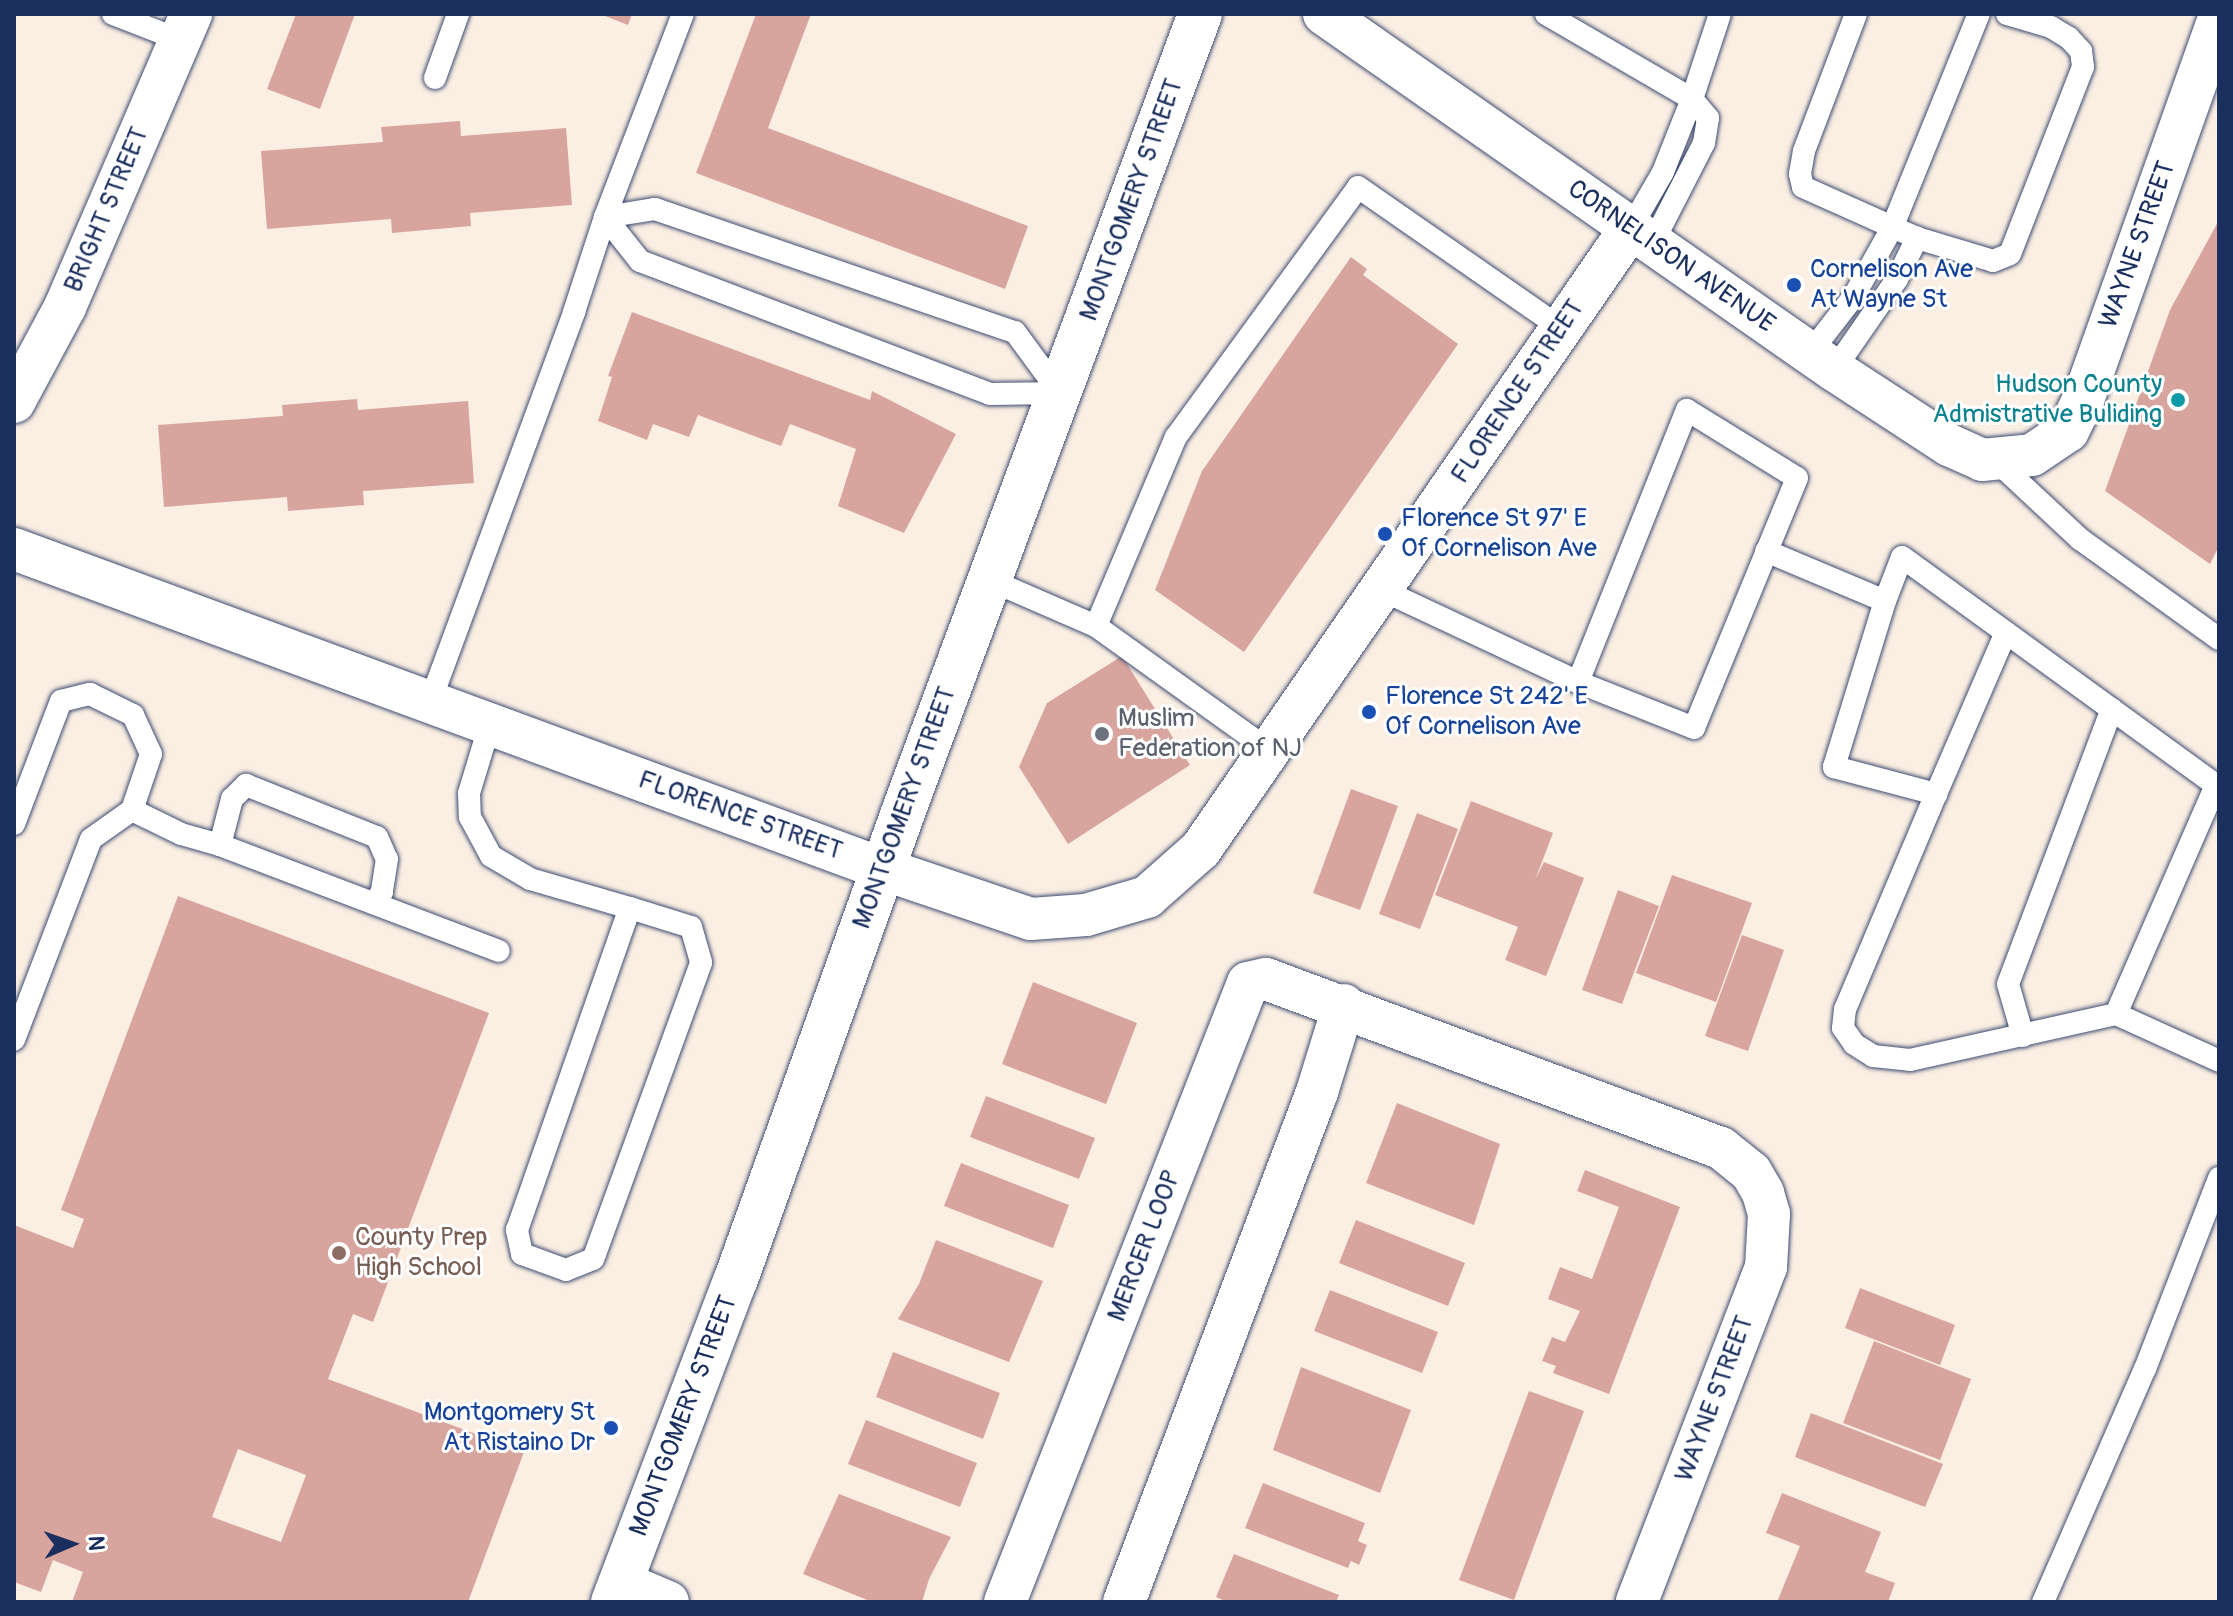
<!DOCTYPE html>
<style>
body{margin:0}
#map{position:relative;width:2233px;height:1616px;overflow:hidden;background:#fbefe3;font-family:Pangolin,sans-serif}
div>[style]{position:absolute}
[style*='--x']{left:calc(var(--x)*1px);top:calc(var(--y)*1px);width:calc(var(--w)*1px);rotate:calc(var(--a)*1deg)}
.building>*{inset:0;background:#d8a59e}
.roads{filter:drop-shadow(0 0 2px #3d4c72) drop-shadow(0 0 2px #3d4c72)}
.lane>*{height:22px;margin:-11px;padding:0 11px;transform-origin:11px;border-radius:11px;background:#fff}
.street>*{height:42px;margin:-21px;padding:0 21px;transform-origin:21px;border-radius:21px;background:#fff}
.secondary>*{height:44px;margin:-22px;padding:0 22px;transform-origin:22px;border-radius:22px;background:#fff}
.dots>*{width:22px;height:22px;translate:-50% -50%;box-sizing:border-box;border:4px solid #fff;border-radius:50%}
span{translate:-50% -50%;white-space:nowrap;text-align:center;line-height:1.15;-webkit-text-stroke:6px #fff;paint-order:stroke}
.street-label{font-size:26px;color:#1b2f5e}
.transit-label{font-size:26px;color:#164399}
.left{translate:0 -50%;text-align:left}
.right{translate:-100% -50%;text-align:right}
.culture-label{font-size:26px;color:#0d838f}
.worship-label{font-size:26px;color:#5b616d}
.education-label{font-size:26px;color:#785e54}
.frame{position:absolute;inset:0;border:16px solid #1b2f5e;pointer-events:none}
.north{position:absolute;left:32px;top:1504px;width:80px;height:80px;-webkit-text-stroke:6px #fff;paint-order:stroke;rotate:88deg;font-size:22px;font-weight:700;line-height:32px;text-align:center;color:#1b2f5e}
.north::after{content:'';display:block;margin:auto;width:28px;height:36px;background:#1b2f5e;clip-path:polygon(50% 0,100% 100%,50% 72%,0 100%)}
</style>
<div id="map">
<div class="building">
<div style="clip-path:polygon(296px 14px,355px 14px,320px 109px,267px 89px)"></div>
<div style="clip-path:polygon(600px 14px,632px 14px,628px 25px)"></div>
<div style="clip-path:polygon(756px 14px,811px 14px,768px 128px,1028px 226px,1005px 289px,696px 173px)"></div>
<div style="clip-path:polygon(460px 121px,461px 136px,566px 128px,572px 205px,470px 213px,471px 226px,392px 233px,391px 219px,267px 229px,261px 151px,383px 142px,381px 127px)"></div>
<div style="clip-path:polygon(2219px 220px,2219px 546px,2210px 564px,2105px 491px,2170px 310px)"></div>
<div style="clip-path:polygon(1351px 257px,1367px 269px,1363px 275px,1458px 344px,1244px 652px,1155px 590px,1202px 471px)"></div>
<div style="clip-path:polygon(632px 312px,870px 400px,872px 391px,956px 434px,904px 533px,838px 506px,856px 449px,790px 424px,781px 446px,698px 415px,689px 437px,653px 424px,647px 440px,598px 421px,612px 377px,608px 376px)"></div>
<div style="clip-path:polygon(357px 399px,358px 410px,468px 401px,474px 483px,363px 491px,364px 505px,288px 511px,287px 497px,164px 507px,158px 425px,283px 416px,282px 405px)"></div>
<div style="clip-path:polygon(1122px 656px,1190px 765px,1068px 844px,1019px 767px,1047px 703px)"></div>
<div style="clip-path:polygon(1351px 789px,1398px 806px,1360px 910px,1313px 893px)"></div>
<div style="clip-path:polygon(1471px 801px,1553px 833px,1535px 880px,1544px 862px,1584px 878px,1546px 976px,1505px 960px,1518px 927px,1435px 895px)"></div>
<div style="clip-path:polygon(1417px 813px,1458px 829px,1420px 929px,1379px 914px)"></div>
<div style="clip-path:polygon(1672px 875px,1752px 903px,1716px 1002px,1636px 973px)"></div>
<div style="clip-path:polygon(1618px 890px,1659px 906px,1622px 1004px,1582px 990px)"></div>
<div style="clip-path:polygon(evenodd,178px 896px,489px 1013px,373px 1322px,353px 1314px,328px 1379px,524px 1452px,468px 1602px,72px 1602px,83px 1572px,53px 1560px,41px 1592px,14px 1582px,14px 1225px,73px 1248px,84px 1219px,61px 1210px,178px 896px,238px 1449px,306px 1475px,281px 1542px,212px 1517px,238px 1449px)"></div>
<div style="clip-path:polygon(1742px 935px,1784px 950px,1748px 1051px,1705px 1036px)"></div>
<div style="clip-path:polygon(1033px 982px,1137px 1023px,1106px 1104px,1002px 1064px)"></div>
<div style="clip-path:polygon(986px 1096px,1095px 1138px,1079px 1179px,970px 1137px)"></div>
<div style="clip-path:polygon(1397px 1103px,1500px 1144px,1474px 1225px,1366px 1183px)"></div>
<div style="clip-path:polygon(961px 1163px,1069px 1205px,1053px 1248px,944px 1206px)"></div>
<div style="clip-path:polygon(1585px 1170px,1680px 1207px,1609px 1394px,1553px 1373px,1556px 1366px,1542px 1361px,1552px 1337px,1565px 1342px,1580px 1311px,1548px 1299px,1560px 1267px,1592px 1279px,1619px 1207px,1577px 1191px)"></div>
<div style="clip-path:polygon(1356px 1220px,1465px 1263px,1448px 1306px,1339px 1263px)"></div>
<div style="clip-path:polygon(936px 1240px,1043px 1281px,1009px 1362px,898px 1319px,919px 1284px)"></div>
<div style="clip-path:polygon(1860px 1288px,1955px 1325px,1940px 1365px,1845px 1328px)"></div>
<div style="clip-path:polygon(1330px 1290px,1438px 1332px,1422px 1373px,1314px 1331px)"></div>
<div style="clip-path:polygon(1874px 1341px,1971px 1379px,1940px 1460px,1843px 1423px)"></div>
<div style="clip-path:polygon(893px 1352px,1000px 1393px,983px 1439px,876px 1397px)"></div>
<div style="clip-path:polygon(1301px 1367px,1411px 1410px,1380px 1493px,1273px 1450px)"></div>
<div style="clip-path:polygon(1529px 1391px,1584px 1411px,1514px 1600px,1459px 1580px)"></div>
<div style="clip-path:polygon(1811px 1413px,1943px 1464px,1925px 1507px,1795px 1457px)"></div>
<div style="clip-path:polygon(866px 1420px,977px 1463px,960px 1507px,848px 1464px)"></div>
<div style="clip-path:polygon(1263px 1483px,1365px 1523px,1358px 1541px,1367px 1545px,1359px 1565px,1351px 1561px,1348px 1568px,1245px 1528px)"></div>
<div style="clip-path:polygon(1782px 1493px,1881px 1532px,1865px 1572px,1895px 1583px,1888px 1602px,1777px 1602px,1800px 1546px,1766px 1533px)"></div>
<div style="clip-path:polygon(839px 1494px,951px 1537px,929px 1579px,922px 1602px,872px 1602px,803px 1574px)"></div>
<div style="clip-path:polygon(1234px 1554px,1339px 1595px,1336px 1602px,1227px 1602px,1216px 1597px)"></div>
</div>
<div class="roads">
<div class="lane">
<div style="--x:113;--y:14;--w:72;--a:21.2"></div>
<div style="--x:1546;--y:14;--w:169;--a:30.2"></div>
<div style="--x:1692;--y:99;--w:89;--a:-71.8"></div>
<div style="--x:1856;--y:14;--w:147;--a:110.8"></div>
<div style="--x:1804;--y:151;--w:23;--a:100"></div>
<div style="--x:1800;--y:174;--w:13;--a:77"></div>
<div style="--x:1803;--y:187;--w:125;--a:24.1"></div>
<div style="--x:1917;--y:238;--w:79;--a:16.8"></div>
<div style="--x:1993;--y:261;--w:18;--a:-22"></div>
<div style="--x:2010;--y:254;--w:201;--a:-68.7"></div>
<div style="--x:2083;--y:67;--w:16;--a:-97"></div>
<div style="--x:2081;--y:51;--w:18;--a:-133"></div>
<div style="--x:2069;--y:38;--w:21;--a:-149"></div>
<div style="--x:2051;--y:27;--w:46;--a:-163.5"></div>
<div style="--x:435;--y:78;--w:68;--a:-70.2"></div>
<div style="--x:605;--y:217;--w:51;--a:-9.1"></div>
<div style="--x:655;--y:209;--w:380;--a:18.9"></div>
<div style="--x:1015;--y:332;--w:76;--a:53.6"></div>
<div style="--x:605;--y:217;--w:56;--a:51.5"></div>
<div style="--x:640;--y:261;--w:374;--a:20.8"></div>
<div style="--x:990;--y:394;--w:71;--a:-0.8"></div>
<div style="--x:1630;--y:229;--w:66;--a:-59.9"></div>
<div style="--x:1663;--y:172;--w:79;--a:-68.3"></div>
<div style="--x:1692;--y:99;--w:25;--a:50"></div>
<div style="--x:1708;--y:118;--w:25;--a:99"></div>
<div style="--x:1704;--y:143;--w:114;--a:117.2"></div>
<div style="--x:1810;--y:353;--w:72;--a:-52.3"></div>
<div style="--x:1854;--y:296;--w:78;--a:-60.8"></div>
<div style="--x:1892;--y:228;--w:231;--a:-67.9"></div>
<div style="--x:1834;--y:370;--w:111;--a:-55.3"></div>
<div style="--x:1897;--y:279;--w:46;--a:-64"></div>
<div style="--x:1993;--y:458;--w:119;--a:43"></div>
<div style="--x:2080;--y:539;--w:171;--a:35.7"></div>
<div style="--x:1766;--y:551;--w:129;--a:22.8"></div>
<div style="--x:1885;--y:601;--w:47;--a:-68.9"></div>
<div style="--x:1902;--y:557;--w:392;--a:36"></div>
<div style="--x:990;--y:580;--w:116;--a:23.5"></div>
<div style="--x:1382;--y:590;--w:217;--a:25.1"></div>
<div style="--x:1578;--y:682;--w:293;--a:-68.2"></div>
<div style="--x:1687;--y:410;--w:129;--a:31.7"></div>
<div style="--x:1797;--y:478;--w:270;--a:112.4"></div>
<div style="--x:1694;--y:728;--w:125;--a:-158.4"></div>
<div style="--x:1885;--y:601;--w:174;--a:107.1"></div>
<div style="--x:1834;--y:767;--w:106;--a:14.8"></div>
<div style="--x:1936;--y:794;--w:176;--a:-66.6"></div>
<div style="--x:430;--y:702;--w:416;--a:-69.7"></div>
<div style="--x:574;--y:312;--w:100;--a:-71.9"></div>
<div style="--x:605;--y:217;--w:217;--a:-69"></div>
<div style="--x:490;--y:724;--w:72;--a:106.9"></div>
<div style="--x:469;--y:793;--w:24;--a:88"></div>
<div style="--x:470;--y:817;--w:44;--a:61.7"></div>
<div style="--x:491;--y:856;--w:45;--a:30.5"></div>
<div style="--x:530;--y:879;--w:104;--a:16.2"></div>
<div style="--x:630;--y:908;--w:64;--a:17.3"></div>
<div style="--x:691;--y:927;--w:37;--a:74"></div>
<div style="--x:701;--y:963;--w:315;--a:110"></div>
<div style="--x:593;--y:1259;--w:29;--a:158"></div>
<div style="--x:566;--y:1270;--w:47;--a:-160"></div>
<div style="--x:522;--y:1254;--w:25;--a:-102"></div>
<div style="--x:517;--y:1230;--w:341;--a:-70.7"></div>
<div style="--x:1270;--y:751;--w:214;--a:-144.3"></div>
<div style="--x:1096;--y:626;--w:205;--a:-67.1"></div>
<div style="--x:1176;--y:437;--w:309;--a:-53.9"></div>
<div style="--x:1358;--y:187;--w:249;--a:34.8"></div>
<div style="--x:1936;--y:794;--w:233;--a:112.9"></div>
<div style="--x:1845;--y:1009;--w:19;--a:96"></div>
<div style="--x:1843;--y:1028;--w:19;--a:55"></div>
<div style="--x:1854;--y:1044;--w:22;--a:32"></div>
<div style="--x:1873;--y:1056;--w:37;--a:6"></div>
<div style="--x:1910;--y:1060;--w:211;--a:-12.6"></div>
<div style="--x:2116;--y:1014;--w:113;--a:24.5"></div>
<div style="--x:132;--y:810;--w:55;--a:26.1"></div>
<div style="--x:181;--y:834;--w:41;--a:15.8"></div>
<div style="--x:220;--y:845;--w:298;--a:20.8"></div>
<div style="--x:14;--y:824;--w:132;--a:-69.1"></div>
<div style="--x:61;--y:701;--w:30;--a:-14"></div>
<div style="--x:90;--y:694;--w:48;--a:26"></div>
<div style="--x:133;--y:715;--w:43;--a:65.2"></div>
<div style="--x:151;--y:754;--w:59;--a:108.7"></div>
<div style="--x:132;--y:810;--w:50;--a:144.7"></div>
<div style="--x:91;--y:839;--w:215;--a:111"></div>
<div style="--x:220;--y:845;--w:48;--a:-75.4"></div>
<div style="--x:232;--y:799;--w:20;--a:-45"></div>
<div style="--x:246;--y:785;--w:141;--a:21.7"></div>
<div style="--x:377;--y:837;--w:24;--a:66"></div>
<div style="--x:387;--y:859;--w:33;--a:99"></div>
<div style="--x:382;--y:892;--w:14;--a:126"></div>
<div style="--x:2116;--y:1014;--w:250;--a:-66.4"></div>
<div style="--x:2023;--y:1036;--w:54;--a:-106.1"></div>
<div style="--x:2008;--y:984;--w:294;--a:-69.3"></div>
<div style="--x:2043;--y:1602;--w:254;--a:-66.4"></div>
<div style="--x:2145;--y:1369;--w:205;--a:-68.8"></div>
</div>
<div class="street">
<div style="--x:1324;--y:14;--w:622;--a:34.92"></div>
<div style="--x:1834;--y:370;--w:137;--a:33.1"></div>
<div style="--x:1949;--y:445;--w:36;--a:24"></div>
<div style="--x:1982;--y:460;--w:50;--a:-5.7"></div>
<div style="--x:2032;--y:455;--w:43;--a:-33.7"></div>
<div style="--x:2068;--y:431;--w:34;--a:-64"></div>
<div style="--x:2083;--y:400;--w:405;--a:-70.4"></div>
<div style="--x:14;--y:402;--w:108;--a:-61.8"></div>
<div style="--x:65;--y:307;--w:319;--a:-66.7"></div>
<div style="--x:14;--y:549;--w:926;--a:20.22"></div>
<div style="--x:883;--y:869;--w:156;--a:18.7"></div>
<div style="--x:1031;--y:919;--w:55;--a:-4.2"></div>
<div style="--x:1086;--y:915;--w:64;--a:-16.4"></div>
<div style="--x:1147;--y:897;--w:72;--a:-41.6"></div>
<div style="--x:1201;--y:849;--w:754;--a:-55.32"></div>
<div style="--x:621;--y:1582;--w:51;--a:23.1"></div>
<div style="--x:1005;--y:1602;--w:665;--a:-68.57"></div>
<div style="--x:1248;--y:983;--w:18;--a:-13"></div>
<div style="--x:1266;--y:979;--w:485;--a:20.4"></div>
<div style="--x:1721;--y:1148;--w:38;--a:39"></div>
<div style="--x:1751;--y:1172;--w:24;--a:60"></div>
<div style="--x:1763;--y:1193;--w:22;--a:74"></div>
<div style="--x:1769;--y:1214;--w:53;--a:93.2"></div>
<div style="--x:1766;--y:1267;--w:359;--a:111.1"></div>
<div style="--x:1124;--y:1602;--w:545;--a:-69.27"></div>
<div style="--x:1317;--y:1092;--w:91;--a:-72.8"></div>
</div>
<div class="secondary">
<div style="--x:613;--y:1602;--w:346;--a:-69.2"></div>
<div style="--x:736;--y:1279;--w:501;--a:-70.3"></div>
<div style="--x:905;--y:807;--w:846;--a:-69.59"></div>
</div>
</div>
<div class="dots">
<div style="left:1794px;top:285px;background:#1a4fb4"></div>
<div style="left:2178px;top:400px;background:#0f9aa8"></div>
<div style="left:1385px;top:534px;background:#1a4fb4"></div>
<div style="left:1369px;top:712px;background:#1a4fb4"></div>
<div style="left:1102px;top:734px;background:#6b7280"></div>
<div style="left:339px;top:1253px;background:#8d6e63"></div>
<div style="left:611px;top:1428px;background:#1a4fb4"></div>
</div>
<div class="street-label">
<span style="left:1132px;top:200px;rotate:-70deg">MONTGOMERY STREET</span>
<span style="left:107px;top:210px;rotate:-67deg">BRIGHT STREET</span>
<span style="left:2138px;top:245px;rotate:-70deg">WAYNE STREET</span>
<span style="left:1671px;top:257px;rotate:35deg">CORNELISON AVENUE</span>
<span style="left:1518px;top:392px;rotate:-56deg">FLORENCE STREET</span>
<span style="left:905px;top:808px;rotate:-70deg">MONTGOMERY STREET</span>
<span style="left:740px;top:816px;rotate:20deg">FLORENCE STREET</span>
<span style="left:1145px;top:1246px;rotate:-69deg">MERCER LOOP</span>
<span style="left:1715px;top:1399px;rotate:-69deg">WAYNE STREET</span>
<span style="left:684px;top:1416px;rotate:-69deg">MONTGOMERY STREET</span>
</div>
<div class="transit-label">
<span class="left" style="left:1810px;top:285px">Cornelison Ave<br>At Wayne St</span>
<span class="left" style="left:1401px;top:534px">Florence St 97' E<br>Of Cornelison Ave</span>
<span class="left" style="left:1385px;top:712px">Florence St 242' E<br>Of Cornelison Ave</span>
<span class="right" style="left:595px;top:1428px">Montgomery St<br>At Ristaino Dr</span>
</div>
<div class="culture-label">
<span class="right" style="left:2162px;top:400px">Hudson County<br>Admistrative Buliding</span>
</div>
<div class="worship-label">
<span class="left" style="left:1118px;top:734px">Muslim<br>Federation of NJ</span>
</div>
<div class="education-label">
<span class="left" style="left:355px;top:1253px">County Prep<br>High School</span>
</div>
<div class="frame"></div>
<div class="north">N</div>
</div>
